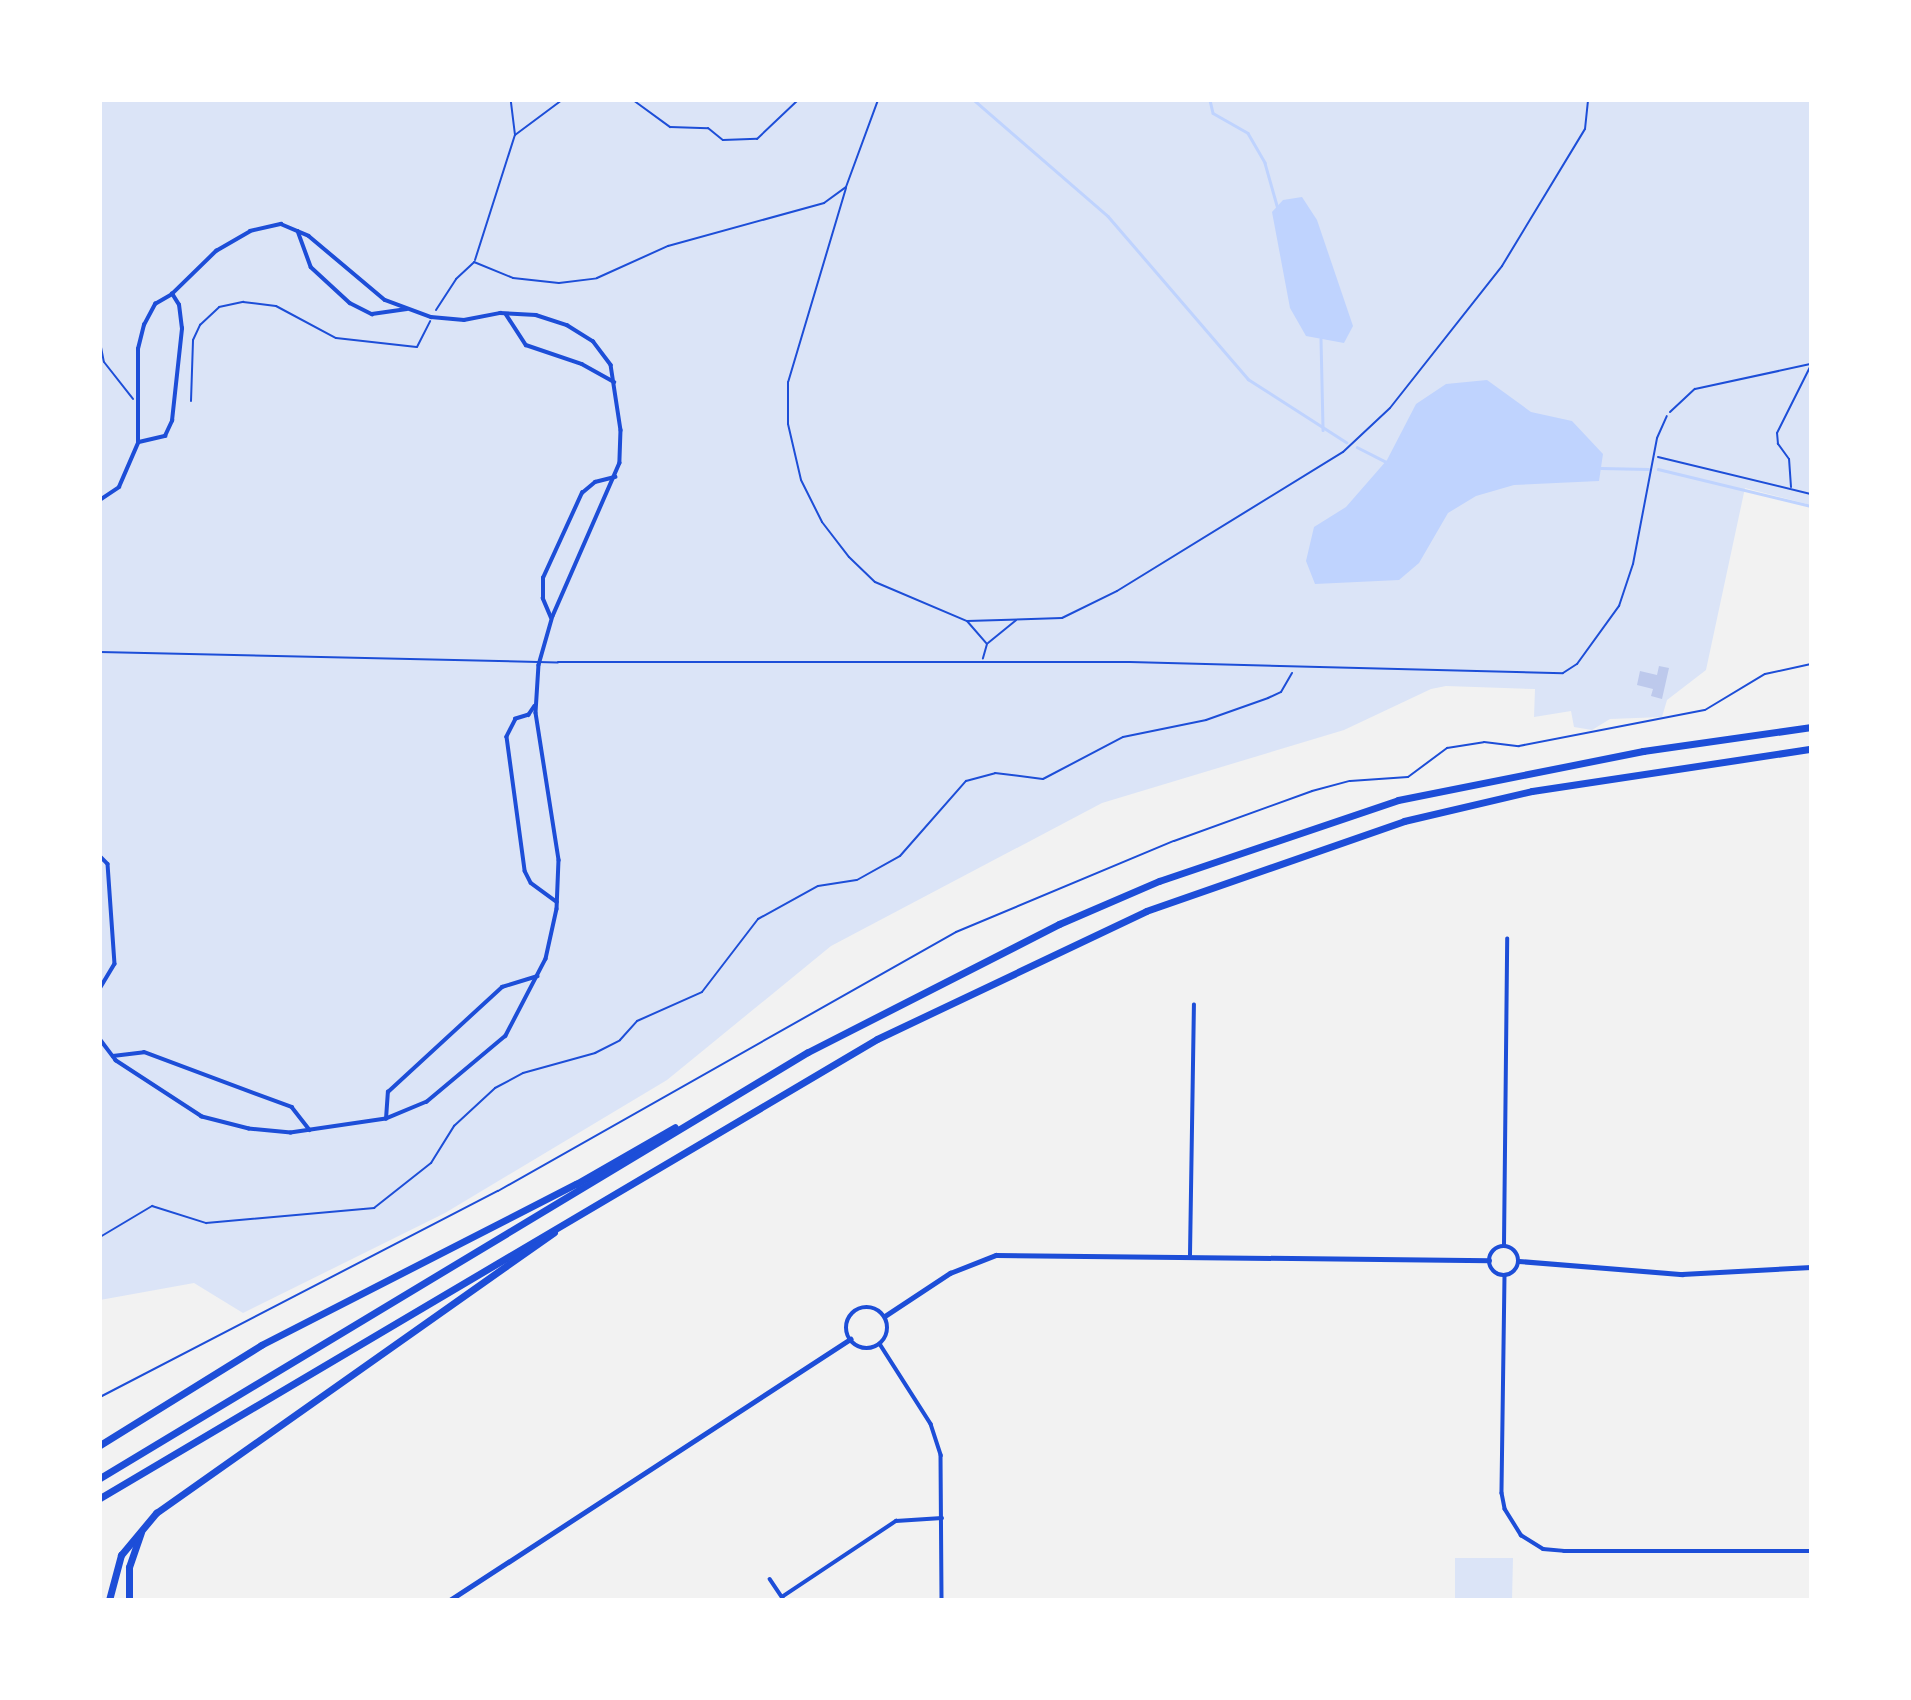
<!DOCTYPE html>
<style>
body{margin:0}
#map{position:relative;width:1911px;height:1700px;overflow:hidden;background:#f2f2f2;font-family:"PT Sans",sans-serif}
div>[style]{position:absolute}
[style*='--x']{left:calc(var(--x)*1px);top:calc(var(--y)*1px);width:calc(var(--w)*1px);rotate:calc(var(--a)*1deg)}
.green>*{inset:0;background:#dbe4f7}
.water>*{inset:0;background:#bfd3fe}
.stream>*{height:2.5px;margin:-1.25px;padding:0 1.25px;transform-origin:1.25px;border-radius:1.25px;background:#bfd3fe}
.building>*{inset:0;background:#bdc9ec}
.path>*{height:2px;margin:-1px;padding:0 1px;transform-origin:1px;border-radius:1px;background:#1d4ed8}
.service>*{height:2px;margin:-1px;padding:0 1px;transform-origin:1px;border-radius:1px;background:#1d4ed8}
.minor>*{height:3.5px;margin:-1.75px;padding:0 1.75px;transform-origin:1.75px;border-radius:1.75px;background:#1d4ed8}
.tertiary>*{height:4.5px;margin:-2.25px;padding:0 2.25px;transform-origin:2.25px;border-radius:2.25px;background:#1d4ed8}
.tertiary>.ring{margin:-2.25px;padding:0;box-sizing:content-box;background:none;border:4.5px solid #1d4ed8;border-radius:50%}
.motorway>*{height:7px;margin:-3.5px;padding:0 3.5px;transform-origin:3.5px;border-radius:3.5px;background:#1d4ed8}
span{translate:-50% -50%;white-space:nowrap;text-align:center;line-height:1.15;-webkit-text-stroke:5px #fff;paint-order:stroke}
.frame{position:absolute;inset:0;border:102px solid #fff;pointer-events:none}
</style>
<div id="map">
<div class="green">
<div style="clip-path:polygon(100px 100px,1811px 100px,1811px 505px,1745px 488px,1706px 670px,1667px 700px,1662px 717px,1610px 719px,1592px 730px,1574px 727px,1571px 711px,1534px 717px,1535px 689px,1446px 686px,1431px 689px,1344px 730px,1102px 803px,831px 946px,667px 1080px,445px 1213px,243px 1313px,194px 1283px,100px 1300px)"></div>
<div style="clip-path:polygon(1455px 1558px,1513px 1558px,1512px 1600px,1455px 1600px)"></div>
</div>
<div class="water">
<div style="clip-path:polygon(1302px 197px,1317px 220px,1353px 326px,1344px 343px,1306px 336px,1290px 308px,1272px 212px,1283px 200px)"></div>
<div style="clip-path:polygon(1487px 380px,1531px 412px,1572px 421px,1603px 454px,1599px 481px,1514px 485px,1476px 496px,1448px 513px,1419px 563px,1399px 580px,1315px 584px,1306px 561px,1314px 527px,1346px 507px,1387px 460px,1416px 404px,1446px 384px)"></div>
</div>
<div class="stream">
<div style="--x:974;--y:100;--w:177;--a:40.9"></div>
<div style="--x:1108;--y:216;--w:215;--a:49.3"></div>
<div style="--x:1248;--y:379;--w:117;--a:32.7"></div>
<div style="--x:1210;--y:100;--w:13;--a:77"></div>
<div style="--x:1213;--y:113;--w:40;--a:29.7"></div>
<div style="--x:1248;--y:133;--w:34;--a:60"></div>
<div style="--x:1265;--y:163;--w:48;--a:74.2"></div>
<div style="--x:1321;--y:339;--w:91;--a:88.7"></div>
<div style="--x:1357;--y:447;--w:35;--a:27"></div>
<div style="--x:1601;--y:468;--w:47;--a:1.2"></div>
<div style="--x:1658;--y:469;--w:157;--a:13.6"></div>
</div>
<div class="building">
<div style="clip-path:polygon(1659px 666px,1669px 668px,1662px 699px,1651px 696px,1653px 689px,1637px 685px,1640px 671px,1657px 675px)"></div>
</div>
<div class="path">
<div style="--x:633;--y:100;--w:46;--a:36.1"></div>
<div style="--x:670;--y:127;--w:38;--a:2"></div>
<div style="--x:708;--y:128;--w:19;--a:39"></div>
<div style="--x:723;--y:140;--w:34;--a:-2"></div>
<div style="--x:757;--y:139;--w:57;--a:-43.6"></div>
<div style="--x:515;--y:135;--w:59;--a:-36.7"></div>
<div style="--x:100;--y:183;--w:40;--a:90"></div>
<div style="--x:846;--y:188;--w:202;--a:106.6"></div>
<div style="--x:788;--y:382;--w:42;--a:90"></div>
<div style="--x:788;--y:424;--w:57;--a:76.9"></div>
<div style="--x:801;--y:480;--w:47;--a:63.4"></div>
<div style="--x:822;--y:522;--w:44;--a:52.4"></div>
<div style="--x:849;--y:557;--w:36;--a:44"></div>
<div style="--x:875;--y:582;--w:100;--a:23"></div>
<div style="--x:967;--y:621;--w:30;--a:49"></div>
<div style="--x:987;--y:644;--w:15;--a:106"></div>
<div style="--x:475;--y:260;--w:131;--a:-72.3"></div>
<div style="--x:515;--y:135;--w:35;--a:-97"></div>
<div style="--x:436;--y:310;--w:37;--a:-57"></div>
<div style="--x:456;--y:279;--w:25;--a:-43"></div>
<div style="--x:474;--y:262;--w:42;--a:22.3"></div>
<div style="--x:513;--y:278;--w:46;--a:6.2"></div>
<div style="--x:559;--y:283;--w:38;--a:-7"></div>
<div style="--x:597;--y:278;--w:78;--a:-24.3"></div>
<div style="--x:668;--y:246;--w:162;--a:-15.4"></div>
<div style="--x:824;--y:203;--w:27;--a:-36"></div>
<div style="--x:846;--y:187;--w:93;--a:-69.8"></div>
<div style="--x:100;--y:342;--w:20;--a:79"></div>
<div style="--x:104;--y:362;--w:47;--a:51.9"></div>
<div style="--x:191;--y:401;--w:61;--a:-88.1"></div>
<div style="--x:193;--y:340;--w:17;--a:-65"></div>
<div style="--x:200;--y:325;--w:26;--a:-43"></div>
<div style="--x:219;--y:307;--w:25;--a:-12"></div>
<div style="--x:243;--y:302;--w:33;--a:7"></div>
<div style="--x:276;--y:306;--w:68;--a:28.1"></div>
<div style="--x:336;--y:338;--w:81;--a:6.3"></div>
<div style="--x:417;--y:347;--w:29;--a:-63"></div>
<div style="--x:1670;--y:412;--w:34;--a:-43"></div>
<div style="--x:1695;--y:389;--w:119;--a:-12.2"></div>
<div style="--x:1658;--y:457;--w:157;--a:13.6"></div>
<div style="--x:1791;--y:487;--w:28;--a:-94"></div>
<div style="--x:1789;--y:459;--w:19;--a:-126"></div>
<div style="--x:1778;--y:444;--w:11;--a:-95"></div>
<div style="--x:1777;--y:433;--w:76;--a:-63.4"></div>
<div style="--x:967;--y:621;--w:95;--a:-1.8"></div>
<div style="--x:1062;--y:618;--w:61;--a:-26.1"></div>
<div style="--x:1117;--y:591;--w:265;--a:-31.6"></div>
<div style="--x:1343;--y:452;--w:64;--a:-43.1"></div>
<div style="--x:1390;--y:408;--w:181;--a:-51.7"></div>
<div style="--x:1502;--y:266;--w:160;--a:-58.8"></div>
<div style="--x:1585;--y:129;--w:29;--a:-84"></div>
<div style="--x:988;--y:643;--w:36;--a:-39"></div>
<div style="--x:100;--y:1237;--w:61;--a:-30.8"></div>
<div style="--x:152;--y:1206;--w:57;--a:17.5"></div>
<div style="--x:206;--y:1223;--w:169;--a:-5.1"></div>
<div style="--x:374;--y:1208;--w:73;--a:-38.3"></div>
<div style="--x:431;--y:1163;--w:44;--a:-58.1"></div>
<div style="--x:454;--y:1126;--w:56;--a:-42.8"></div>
<div style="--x:495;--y:1088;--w:32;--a:-28"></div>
<div style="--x:523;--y:1073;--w:75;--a:-15.5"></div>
<div style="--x:595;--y:1053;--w:28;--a:-27"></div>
<div style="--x:620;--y:1040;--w:25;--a:-48"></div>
<div style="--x:637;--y:1021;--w:71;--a:-24"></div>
<div style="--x:702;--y:992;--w:92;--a:-52.5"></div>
<div style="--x:758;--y:919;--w:68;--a:-28.8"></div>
<div style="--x:818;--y:886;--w:39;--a:-9"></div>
<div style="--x:857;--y:880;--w:49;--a:-29.2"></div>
<div style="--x:900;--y:856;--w:100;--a:-48.7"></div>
<div style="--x:966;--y:781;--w:30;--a:-15"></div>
<div style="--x:995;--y:773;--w:48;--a:7.1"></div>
<div style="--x:1043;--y:779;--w:90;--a:-27.7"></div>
<div style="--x:1123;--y:737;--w:85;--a:-11.6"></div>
<div style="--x:1206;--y:720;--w:66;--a:-19.5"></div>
<div style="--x:1268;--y:698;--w:14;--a:-25"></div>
<div style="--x:1281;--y:692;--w:22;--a:-60"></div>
<div style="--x:100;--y:1397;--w:448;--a:-27.4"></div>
<div style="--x:498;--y:1191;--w:526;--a:-29.49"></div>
<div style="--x:956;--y:932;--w:236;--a:-22.7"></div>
<div style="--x:1174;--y:841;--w:147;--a:-19.9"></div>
<div style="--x:1312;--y:791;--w:39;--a:-15"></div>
<div style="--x:1350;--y:781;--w:58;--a:-3.9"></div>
<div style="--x:1408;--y:777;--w:49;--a:-36.6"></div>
<div style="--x:1447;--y:748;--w:37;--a:-9"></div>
<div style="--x:1484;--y:742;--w:35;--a:7"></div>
<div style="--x:1519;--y:746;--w:189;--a:-11"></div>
<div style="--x:1705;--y:710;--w:70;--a:-31"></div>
<div style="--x:1765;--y:674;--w:47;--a:-12.3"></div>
</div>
<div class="service">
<div style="--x:100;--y:652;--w:458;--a:1.3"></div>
<div style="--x:558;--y:662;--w:572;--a:0"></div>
<div style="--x:1130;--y:662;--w:433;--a:1.5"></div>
<div style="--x:1563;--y:673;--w:17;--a:-33"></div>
<div style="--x:1577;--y:664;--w:72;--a:-54.1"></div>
<div style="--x:1619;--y:606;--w:44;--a:-71.6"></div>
<div style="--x:1633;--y:564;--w:128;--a:-79.2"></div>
<div style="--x:1657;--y:438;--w:24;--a:-66"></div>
</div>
<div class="minor">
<div style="--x:298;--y:231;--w:38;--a:70"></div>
<div style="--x:311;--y:267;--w:53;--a:42.7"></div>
<div style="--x:350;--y:303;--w:25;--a:27"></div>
<div style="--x:372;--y:314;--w:35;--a:-8"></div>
<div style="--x:506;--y:314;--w:37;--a:57"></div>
<div style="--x:526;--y:345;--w:59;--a:18.7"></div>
<div style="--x:582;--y:364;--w:37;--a:29"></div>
<div style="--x:139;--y:442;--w:27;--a:-13"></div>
<div style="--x:165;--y:436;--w:17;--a:-65"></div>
<div style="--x:172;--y:421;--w:93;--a:-83.8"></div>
<div style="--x:182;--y:329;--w:24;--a:-97"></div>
<div style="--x:179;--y:305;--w:13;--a:-122"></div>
<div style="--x:100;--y:500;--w:23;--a:-34"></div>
<div style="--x:119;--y:487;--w:48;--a:-66.6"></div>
<div style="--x:138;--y:443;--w:94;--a:-90"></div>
<div style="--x:138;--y:349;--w:25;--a:-76"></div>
<div style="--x:144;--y:325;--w:24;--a:-62"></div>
<div style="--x:155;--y:304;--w:20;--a:-30"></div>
<div style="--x:172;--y:294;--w:62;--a:-44.3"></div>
<div style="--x:216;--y:251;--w:39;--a:-30"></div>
<div style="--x:250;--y:231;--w:32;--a:-13"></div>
<div style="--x:281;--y:224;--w:30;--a:23"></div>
<div style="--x:309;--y:236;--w:99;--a:40.1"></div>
<div style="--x:385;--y:300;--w:49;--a:20.3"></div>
<div style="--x:431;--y:317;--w:33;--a:5"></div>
<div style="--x:464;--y:320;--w:37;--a:-11"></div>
<div style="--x:500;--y:313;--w:36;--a:3"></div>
<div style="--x:536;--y:315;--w:33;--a:18"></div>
<div style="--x:567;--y:325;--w:31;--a:32"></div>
<div style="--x:593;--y:341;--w:30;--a:53"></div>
<div style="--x:611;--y:365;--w:66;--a:81.3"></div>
<div style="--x:621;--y:430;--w:33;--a:92"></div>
<div style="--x:620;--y:463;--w:167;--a:113.6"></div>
<div style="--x:553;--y:616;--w:51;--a:105.9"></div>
<div style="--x:539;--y:665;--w:48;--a:93.6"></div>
<div style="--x:536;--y:713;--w:149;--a:81.1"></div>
<div style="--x:559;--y:860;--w:49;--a:92.3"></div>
<div style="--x:557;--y:909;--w:51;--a:102.4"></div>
<div style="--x:546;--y:959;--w:87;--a:117.5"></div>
<div style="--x:506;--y:1036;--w:103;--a:140.1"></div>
<div style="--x:427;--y:1102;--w:44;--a:157.5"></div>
<div style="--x:386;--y:1119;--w:96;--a:171.6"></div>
<div style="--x:291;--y:1133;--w:42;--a:-174.6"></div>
<div style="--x:249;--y:1129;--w:49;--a:-165.7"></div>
<div style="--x:202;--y:1117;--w:103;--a:-146.9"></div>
<div style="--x:116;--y:1061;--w:26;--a:-127"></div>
<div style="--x:551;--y:618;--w:21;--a:-113"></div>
<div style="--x:543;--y:599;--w:21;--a:-90"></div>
<div style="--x:543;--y:578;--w:94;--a:-65.4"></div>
<div style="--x:582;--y:493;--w:17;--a:-40"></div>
<div style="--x:595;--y:482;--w:21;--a:-14"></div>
<div style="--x:535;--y:706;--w:11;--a:124"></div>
<div style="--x:529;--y:715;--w:14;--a:163"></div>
<div style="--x:516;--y:719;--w:20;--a:117"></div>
<div style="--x:507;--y:737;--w:135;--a:82.3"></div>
<div style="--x:525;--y:871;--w:13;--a:63"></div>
<div style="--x:531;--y:883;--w:32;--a:36"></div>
<div style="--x:100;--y:856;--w:11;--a:45"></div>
<div style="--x:108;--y:864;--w:100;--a:86"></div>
<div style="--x:115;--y:964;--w:29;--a:121"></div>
<div style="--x:113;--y:1056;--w:31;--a:-7"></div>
<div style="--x:144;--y:1052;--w:158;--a:20.4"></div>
<div style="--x:292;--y:1107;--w:29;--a:52"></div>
<div style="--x:386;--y:1119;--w:27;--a:-86"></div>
<div style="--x:388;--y:1092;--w:155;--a:-42.6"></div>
<div style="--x:502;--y:987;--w:37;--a:-17"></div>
<div style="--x:1504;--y:1245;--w:306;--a:-89.4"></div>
<div style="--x:1190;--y:1255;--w:250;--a:-89.1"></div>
<div style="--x:1505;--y:1276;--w:217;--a:90.8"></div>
<div style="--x:1502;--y:1493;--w:16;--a:79"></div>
<div style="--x:1505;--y:1509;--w:31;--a:58"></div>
<div style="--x:1521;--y:1535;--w:26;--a:32"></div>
<div style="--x:1543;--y:1549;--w:21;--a:5"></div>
<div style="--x:1564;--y:1551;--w:247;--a:0"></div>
<div style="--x:880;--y:1344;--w:95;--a:57.5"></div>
<div style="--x:931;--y:1424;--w:33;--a:72"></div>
<div style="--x:941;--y:1455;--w:145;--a:89.6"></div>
<div style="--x:770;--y:1579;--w:25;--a:56"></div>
<div style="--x:782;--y:1597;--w:137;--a:-33.7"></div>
<div style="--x:896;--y:1521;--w:46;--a:-3.7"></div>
</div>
<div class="tertiary">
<div class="ring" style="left:1489px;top:1246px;width:25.5px;height:25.5px"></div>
<div style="--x:1519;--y:1261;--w:164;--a:4.6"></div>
<div style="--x:1682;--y:1274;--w:129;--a:-3.1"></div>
<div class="ring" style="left:846px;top:1307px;width:37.5px;height:37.5px"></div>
<div style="--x:885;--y:1316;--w:78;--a:-33.5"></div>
<div style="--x:950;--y:1273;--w:49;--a:-21.4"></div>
<div style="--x:996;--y:1255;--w:493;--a:0.6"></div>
<div style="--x:450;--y:1600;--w:478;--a:-33.1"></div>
</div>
<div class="motorway">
<div style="--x:100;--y:1445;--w:190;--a:-31.8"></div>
<div style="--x:261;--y:1345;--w:354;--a:-27.1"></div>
<div style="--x:576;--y:1184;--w:114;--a:-29.9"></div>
<div style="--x:100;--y:1478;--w:826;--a:-31.04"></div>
<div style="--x:808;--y:1052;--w:282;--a:-27"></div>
<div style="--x:1059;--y:924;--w:109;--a:-23.3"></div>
<div style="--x:1159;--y:881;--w:252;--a:-18.7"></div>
<div style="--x:1398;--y:800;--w:250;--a:-11.3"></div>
<div style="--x:1643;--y:751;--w:170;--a:-8.1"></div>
<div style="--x:100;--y:1498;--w:902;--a:-30.57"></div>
<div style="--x:877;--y:1039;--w:298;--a:-25.4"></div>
<div style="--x:1146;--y:911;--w:273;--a:-19.2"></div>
<div style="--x:1404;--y:821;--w:131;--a:-13.2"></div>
<div style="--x:1532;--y:791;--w:282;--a:-8.6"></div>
<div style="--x:109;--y:1600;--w:47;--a:-75.1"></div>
<div style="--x:121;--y:1555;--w:55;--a:-50.2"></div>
<div style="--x:156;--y:1513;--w:487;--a:-35.2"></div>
<div style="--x:129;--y:1600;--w:33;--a:-90"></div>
<div style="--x:129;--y:1567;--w:37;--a:-71"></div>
</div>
<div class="frame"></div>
</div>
